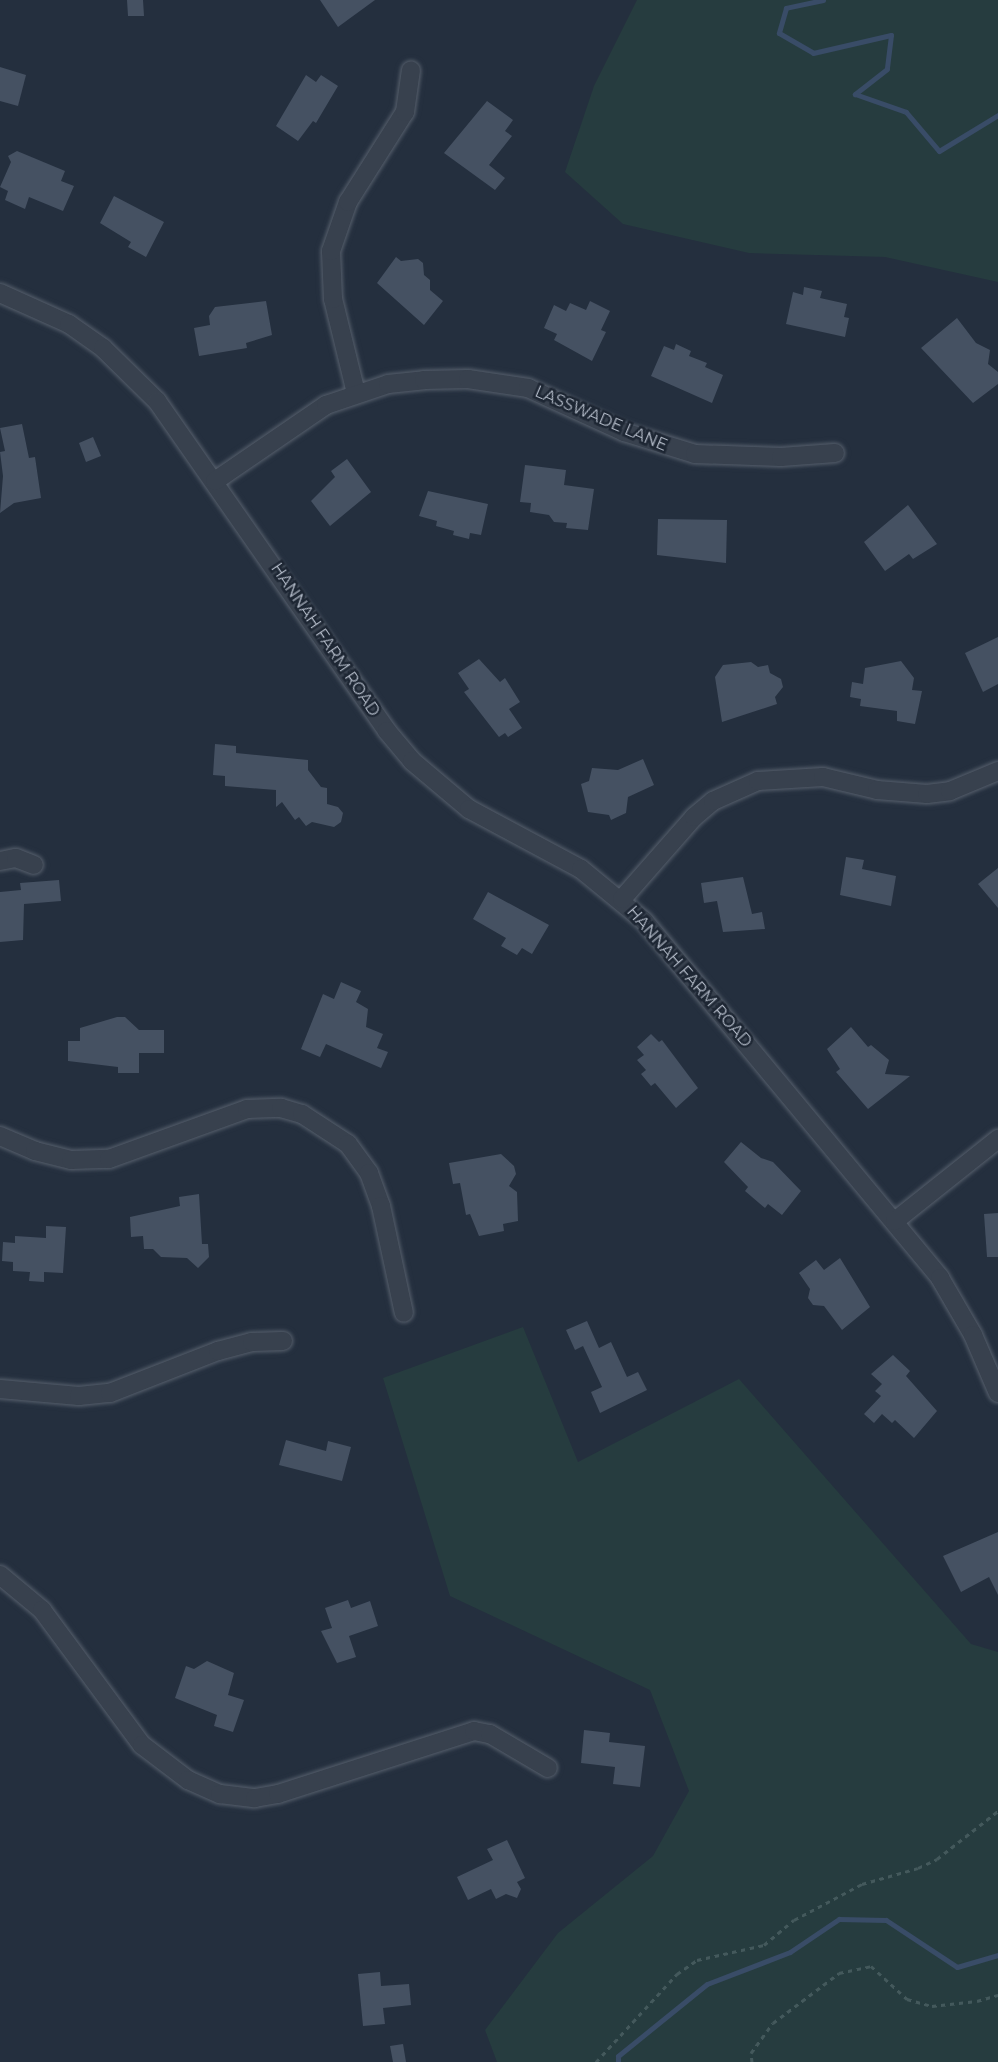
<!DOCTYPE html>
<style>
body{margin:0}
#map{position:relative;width:998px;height:2062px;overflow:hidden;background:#242f3e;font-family:Montserrat,sans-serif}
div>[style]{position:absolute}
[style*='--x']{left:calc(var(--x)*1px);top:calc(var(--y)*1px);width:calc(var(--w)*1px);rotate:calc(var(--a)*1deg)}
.green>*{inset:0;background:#263c3f}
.stream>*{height:5px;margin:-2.5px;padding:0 2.5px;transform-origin:2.5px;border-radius:2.5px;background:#394c67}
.building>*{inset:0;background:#455162}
.path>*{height:3px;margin-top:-1.5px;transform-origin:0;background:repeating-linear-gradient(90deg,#44595c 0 4.5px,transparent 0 9px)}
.roads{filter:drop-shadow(0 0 2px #565f6c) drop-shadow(0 0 2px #565f6c)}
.minor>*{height:18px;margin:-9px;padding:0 9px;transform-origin:9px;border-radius:9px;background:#38414e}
span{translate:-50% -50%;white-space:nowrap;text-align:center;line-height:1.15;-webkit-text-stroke:5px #1d2633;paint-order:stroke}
.street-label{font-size:16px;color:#b4bcc9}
</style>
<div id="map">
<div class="green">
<div style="clip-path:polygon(637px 0,998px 0,998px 282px,885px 257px,749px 253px,623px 224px,565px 172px,594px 86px)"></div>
<div style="clip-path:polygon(523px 1327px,578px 1462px,739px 1379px,971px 1644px,998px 1652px,998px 2062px,497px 2062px,485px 2030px,558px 1933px,653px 1856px,689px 1791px,650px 1690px,450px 1596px,383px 1378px)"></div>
</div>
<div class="stream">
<div style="--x:823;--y:0;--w:38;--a:168"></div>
<div style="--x:786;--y:8;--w:26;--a:106"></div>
<div style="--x:779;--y:33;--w:39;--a:30"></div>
<div style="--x:813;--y:53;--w:80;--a:-13"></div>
<div style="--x:891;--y:35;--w:34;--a:97"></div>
<div style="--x:887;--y:69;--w:41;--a:142"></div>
<div style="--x:855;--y:94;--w:54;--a:19.4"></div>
<div style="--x:906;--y:112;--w:51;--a:49.8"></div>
<div style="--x:939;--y:151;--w:69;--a:-31.4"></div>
<div style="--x:618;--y:2062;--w:6;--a:-90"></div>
<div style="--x:618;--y:2056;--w:114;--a:-39"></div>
<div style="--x:707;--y:1984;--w:89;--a:-21.1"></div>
<div style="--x:790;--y:1952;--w:59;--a:-34"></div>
<div style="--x:839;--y:1919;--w:47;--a:1.2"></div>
<div style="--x:886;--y:1920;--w:85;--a:33.5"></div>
<div style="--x:957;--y:1967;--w:43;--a:-16.3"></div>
</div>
<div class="building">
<div style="clip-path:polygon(127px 0,143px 0,144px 16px,128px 16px)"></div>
<div style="clip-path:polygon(320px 0,375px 0,338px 27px)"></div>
<div style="clip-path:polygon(0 67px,26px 75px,18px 106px,0 101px)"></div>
<div style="clip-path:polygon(306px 75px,316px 82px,321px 75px,338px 86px,316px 123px,313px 121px,298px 141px,276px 126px)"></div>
<div style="clip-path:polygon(487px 101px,513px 120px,505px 131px,512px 136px,489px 165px,505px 178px,495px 190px,444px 153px)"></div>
<div style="clip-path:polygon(17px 151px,65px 171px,61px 181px,74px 186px,63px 211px,29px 197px,25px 209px,5px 200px,8px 191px,0 187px,11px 162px,8px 156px)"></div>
<div style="clip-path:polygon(114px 196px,164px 222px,146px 257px,128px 247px,131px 242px,100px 223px)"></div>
<div style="clip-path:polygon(396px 257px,401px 261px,418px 259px,423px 263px,424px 275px,430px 280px,430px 290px,443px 301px,424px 325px,377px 283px)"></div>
<div style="clip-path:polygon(804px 287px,822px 291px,820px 298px,847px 304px,844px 317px,849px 318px,845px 337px,786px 324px,793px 292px,803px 295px)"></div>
<div style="clip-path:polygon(266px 301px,272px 335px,246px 343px,247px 348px,199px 356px,194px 328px,210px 325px,209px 316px,215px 307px)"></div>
<div style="clip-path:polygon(590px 301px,610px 311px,601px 330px,606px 332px,592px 361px,554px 340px,557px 334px,544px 328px,554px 305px,566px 311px,570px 303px,586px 310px)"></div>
<div style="clip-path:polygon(957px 318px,976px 343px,990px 350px,988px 364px,998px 372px,998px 384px,973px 403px,921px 348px)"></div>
<div style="clip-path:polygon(676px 344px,691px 351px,689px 356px,707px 363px,705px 367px,723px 375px,712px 403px,651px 376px,664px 346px,674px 350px)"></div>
<div style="clip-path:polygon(22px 424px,29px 458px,35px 457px,41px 498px,14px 503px,0 513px,3px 476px,0 452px,5px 451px,0 428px)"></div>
<div style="clip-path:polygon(93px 437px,101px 456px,86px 462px,79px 443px)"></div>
<div style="clip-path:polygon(347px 459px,371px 492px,330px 526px,311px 501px,335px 477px,331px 471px)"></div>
<div style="clip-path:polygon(525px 465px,566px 470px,564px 485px,594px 489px,588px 530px,566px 528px,567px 523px,554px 522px,549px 515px,530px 512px,531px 503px,520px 502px)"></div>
<div style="clip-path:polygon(428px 491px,488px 504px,481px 535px,470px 533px,469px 539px,453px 535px,454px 531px,436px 526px,437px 521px,419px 516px)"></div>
<div style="clip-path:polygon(908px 505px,937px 544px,913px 559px,909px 554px,885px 571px,864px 542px)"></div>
<div style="clip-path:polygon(658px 519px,727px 520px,726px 563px,657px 555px)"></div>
<div style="clip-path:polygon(998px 637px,998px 684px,983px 692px,965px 653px)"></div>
<div style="clip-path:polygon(479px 659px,500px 682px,505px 678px,520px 702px,509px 709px,522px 728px,508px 737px,505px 733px,499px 737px,464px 692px,469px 689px,458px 673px)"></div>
<div style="clip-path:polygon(901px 661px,914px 678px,912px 690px,922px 691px,915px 724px,897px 721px,897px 711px,860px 706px,861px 699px,850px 697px,852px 682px,863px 684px,865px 668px)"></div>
<div style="clip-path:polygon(751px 662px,758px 667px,768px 665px,770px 673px,781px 679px,783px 687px,775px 697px,777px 704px,722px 722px,715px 677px,723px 665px)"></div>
<div style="clip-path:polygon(215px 744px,236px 746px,236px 753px,308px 760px,308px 770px,321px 787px,327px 788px,327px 804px,338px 807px,343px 813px,341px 822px,334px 827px,312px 822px,306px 826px,299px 817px,295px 820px,282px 802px,276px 807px,276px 790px,225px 786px,225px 776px,213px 775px)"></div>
<div style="clip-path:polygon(643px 759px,654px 785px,628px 797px,626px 813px,611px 820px,609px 815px,588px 812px,581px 784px,589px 781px,592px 768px,618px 770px)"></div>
<div style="clip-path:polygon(846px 857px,864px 860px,862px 869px,896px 876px,891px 906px,840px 895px)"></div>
<div style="clip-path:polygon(998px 868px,998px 908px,978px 884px)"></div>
<div style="clip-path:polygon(743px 877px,752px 914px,762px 912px,765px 929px,723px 932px,717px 901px,704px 903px,701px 883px)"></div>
<div style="clip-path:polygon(59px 880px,61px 901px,24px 904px,23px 940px,0 942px,0 892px,21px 890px,20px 883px)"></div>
<div style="clip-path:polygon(488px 892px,549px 925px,532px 954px,522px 948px,517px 955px,501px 946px,506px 938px,473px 919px)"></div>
<div style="clip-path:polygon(341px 982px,361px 991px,356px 1002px,368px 1009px,366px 1027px,383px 1034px,377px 1048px,388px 1052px,381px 1068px,326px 1044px,320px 1057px,301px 1049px,323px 994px,334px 999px)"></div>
<div style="clip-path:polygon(117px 1017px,125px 1017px,139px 1030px,164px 1030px,164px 1053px,139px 1053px,139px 1073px,118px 1073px,118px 1067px,68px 1061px,68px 1041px,80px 1041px,80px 1028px)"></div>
<div style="clip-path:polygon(851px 1027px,868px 1047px,871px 1045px,889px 1060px,885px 1074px,910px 1076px,868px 1109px,836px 1072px,840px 1069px,827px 1049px)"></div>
<div style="clip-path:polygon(651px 1034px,659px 1042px,662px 1040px,698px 1088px,676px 1108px,655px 1083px,651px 1086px,641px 1074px,646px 1070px,637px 1060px,644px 1055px,637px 1047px)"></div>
<div style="clip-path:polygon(741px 1142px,761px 1158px,773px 1162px,801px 1191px,782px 1215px,768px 1204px,765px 1208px,745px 1191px,748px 1187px,724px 1162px)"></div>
<div style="clip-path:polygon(501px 1154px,514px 1166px,516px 1174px,509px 1186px,517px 1192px,518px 1221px,503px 1224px,504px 1231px,479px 1236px,470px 1214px,466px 1215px,460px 1183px,453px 1184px,449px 1163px)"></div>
<div style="clip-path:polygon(199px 1194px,202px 1244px,208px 1244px,209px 1257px,198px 1268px,187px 1258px,161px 1257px,153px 1249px,144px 1249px,143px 1236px,131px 1237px,130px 1217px,180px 1206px,179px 1197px)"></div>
<div style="clip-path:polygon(998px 1213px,998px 1257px,987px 1257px,984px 1214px)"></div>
<div style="clip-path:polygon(46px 1226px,66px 1227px,63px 1273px,44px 1272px,44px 1282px,29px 1281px,30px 1272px,13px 1271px,13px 1262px,2px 1261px,3px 1242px,15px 1243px,15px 1236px,46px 1238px)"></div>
<div style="clip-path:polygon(840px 1258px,870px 1307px,842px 1330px,824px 1306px,813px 1305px,808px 1298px,810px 1289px,799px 1273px,816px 1260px,824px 1270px)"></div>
<div style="clip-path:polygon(587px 1321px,599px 1348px,611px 1342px,627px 1377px,638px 1372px,647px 1390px,600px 1413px,591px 1392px,602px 1387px,583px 1346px,575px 1350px,566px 1330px)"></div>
<div style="clip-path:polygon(893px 1355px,910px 1371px,906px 1376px,937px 1411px,914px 1438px,895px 1420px,892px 1423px,882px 1414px,874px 1423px,864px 1414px,881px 1396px,875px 1391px,882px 1384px,871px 1374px)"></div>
<div style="clip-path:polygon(286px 1440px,326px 1451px,328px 1441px,351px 1447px,342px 1481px,279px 1465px)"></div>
<div style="clip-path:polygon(998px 1532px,998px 1595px,989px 1577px,961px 1592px,943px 1556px)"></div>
<div style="clip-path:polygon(348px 1600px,351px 1608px,370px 1601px,378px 1626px,349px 1636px,356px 1657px,337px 1663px,321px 1631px,332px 1628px,325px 1608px)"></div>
<div style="clip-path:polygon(207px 1661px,234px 1673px,228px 1695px,244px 1700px,233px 1732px,214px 1726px,217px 1715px,175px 1698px,186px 1666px,194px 1669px)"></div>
<div style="clip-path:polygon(584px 1730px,610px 1733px,609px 1742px,645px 1746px,640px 1787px,613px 1784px,615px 1767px,581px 1763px)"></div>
<div style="clip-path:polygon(507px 1840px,525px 1878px,517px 1882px,521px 1889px,517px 1898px,506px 1894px,496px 1899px,491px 1889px,468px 1900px,457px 1877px,493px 1860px,487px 1849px)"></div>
<div style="clip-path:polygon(380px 1972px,381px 1986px,409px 1984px,411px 2005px,383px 2008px,385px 2024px,363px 2026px,358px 1974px)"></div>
<div style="clip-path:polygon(403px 2044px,406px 2062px,393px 2062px,390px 2046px)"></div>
</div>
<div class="path">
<div style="--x:596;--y:2062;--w:120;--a:-47.4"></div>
<div style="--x:677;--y:1974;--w:24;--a:-35"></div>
<div style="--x:697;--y:1960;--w:69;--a:-12.6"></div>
<div style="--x:764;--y:1945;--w:39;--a:-40"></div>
<div style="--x:794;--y:1920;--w:77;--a:-27.9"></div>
<div style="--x:862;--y:1884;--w:58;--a:-15.9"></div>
<div style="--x:918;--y:1868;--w:21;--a:-25"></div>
<div style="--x:937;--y:1859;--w:78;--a:-38.2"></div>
<div style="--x:752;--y:2062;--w:9;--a:-96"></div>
<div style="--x:751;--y:2053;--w:37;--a:-54"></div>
<div style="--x:773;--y:2023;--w:83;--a:-37.1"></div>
<div style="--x:839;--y:1973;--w:33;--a:-12"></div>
<div style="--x:871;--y:1966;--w:49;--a:42.5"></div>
<div style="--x:907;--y:1999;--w:26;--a:16"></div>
<div style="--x:932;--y:2006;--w:45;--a:-6.3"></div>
<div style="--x:977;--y:2001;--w:22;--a:-16"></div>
</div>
<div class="roads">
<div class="minor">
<div style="--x:0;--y:293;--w:76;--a:24.2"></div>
<div style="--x:69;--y:324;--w:42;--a:35.2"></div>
<div style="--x:103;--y:348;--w:76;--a:44.5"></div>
<div style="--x:157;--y:401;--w:402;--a:55.1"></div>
<div style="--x:387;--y:731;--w:39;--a:50"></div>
<div style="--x:412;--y:761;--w:75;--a:40.1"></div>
<div style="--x:469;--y:809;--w:127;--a:28.2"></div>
<div style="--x:581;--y:869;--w:82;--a:39.5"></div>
<div style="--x:644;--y:921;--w:464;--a:50.3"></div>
<div style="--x:940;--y:1278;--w:66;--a:59.9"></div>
<div style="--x:973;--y:1335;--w:63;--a:66.7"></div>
<div style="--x:356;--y:393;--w:97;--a:-103.7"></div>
<div style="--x:333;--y:299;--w:48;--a:-92.4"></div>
<div style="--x:331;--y:251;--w:52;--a:-70.9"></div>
<div style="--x:348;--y:202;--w:107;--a:-57.7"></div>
<div style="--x:405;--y:112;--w:42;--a:-81.9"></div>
<div style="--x:215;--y:481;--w:135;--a:-34.4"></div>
<div style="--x:326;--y:405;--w:65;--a:-18.7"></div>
<div style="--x:388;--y:384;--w:36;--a:-6"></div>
<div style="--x:424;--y:380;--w:44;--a:-1.3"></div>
<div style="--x:468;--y:379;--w:61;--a:8.5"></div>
<div style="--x:528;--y:388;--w:106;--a:24.6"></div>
<div style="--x:624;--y:432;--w:74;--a:17.2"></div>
<div style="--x:695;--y:454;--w:86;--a:2"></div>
<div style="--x:781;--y:457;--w:54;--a:-4.2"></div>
<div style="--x:0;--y:861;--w:16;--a:-11"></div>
<div style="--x:16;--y:858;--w:19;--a:21"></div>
<div style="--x:622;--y:899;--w:109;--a:-48.7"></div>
<div style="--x:694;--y:817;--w:25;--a:-40"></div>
<div style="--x:713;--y:801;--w:49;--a:-24"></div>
<div style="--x:758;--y:781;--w:65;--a:-3.5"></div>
<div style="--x:823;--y:777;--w:56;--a:13.5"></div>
<div style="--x:877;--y:790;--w:50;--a:4.6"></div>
<div style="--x:927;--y:794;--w:23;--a:-7"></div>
<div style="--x:950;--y:791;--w:52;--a:-22.6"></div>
<div style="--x:0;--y:1136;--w:38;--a:23"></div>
<div style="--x:35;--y:1151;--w:37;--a:14"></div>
<div style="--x:71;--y:1160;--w:38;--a:-2"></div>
<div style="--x:109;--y:1159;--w:147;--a:-19.9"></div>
<div style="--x:247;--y:1109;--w:34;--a:-2"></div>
<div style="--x:281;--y:1108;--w:22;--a:16"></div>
<div style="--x:302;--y:1114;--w:55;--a:33.1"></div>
<div style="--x:348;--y:1144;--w:36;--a:54"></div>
<div style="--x:369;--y:1173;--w:35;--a:70"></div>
<div style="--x:381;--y:1206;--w:109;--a:77.9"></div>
<div style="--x:895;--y:1221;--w:132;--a:-38.5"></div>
<div style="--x:0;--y:1389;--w:79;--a:5.1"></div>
<div style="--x:79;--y:1396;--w:31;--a:-6"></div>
<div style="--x:110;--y:1393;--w:116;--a:-21.3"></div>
<div style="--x:218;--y:1351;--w:35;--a:-15"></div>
<div style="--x:252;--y:1342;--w:31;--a:-2"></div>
<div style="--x:0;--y:1575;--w:55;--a:39.8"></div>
<div style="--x:42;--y:1610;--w:168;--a:53.5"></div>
<div style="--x:142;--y:1745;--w:58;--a:37.3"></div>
<div style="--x:188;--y:1780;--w:35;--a:24"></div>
<div style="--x:220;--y:1794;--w:35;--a:7"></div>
<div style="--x:255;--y:1798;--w:23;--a:-10"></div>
<div style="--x:278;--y:1794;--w:206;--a:-17.8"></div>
<div style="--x:474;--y:1731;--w:16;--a:11"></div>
<div style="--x:490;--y:1734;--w:67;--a:30.4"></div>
</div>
</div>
<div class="street-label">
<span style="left:601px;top:419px;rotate:23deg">LASSWADE LANE</span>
<span style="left:325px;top:640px;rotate:56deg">HANNAH FARM ROAD</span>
<span style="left:689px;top:977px;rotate:49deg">HANNAH FARM ROAD</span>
</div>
</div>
